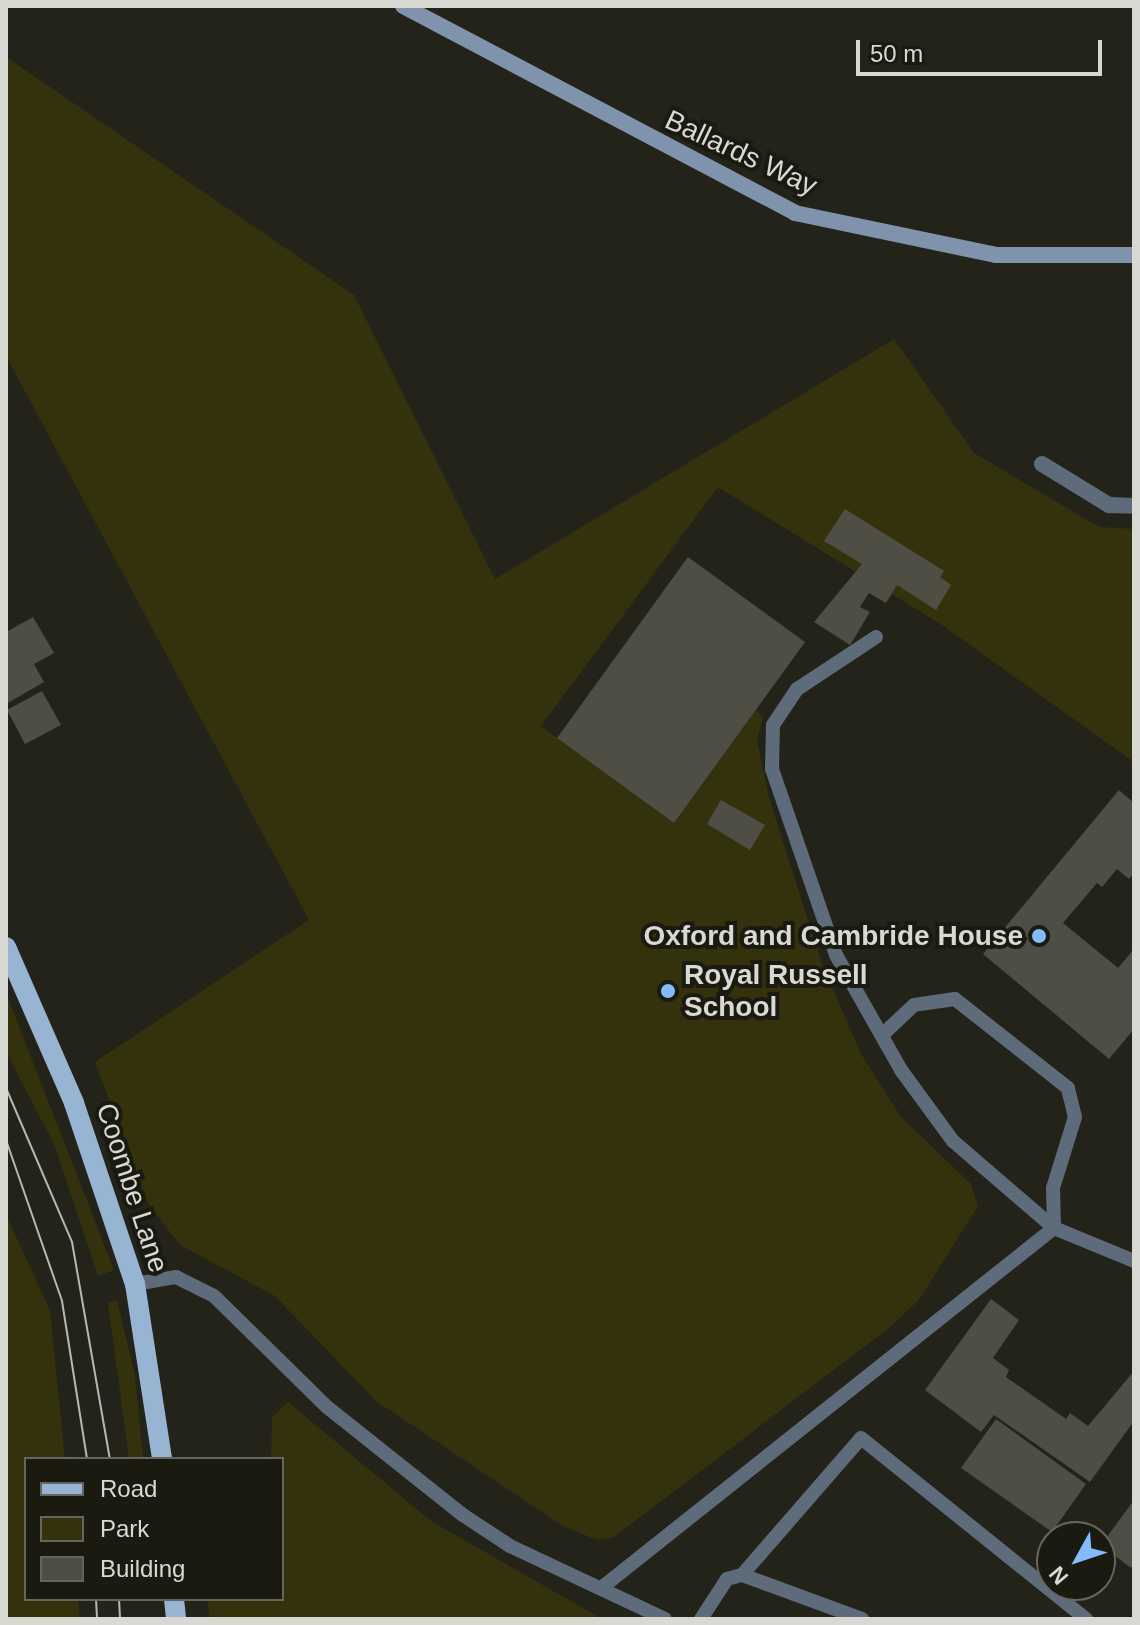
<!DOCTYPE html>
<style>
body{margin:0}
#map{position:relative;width:1140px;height:1625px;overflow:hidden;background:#23231a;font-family:Arial,sans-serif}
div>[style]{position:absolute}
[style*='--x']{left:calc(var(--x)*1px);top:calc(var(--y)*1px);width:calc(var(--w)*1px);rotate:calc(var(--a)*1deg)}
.green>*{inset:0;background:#34320d}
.building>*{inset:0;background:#4e4e44}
.lane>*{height:14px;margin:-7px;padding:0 7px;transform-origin:7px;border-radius:7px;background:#5e6b7a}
.street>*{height:16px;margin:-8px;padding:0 8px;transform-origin:8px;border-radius:8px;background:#5e6b7a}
.secondary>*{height:16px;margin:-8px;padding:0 8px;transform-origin:8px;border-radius:8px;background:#7f94ac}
.primary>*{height:20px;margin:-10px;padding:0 10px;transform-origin:10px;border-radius:10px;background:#98b4d3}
.tram>*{height:2px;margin:-1px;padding:0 1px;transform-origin:1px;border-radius:1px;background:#b8b8b2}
.dots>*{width:22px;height:22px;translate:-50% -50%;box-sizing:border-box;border:4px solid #1a1a11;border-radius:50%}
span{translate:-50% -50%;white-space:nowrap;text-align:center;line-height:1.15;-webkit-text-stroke:8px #1a1a11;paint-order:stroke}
.street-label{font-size:28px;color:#d9d9d3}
.poi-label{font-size:28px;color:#d9d9d3;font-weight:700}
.right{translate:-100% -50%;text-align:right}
.left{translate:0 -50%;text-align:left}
.frame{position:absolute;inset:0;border:8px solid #d9d9d3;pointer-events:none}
.legend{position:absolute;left:24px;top:1457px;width:260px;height:144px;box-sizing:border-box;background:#1a1a11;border:2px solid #66665f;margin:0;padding:10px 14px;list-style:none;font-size:24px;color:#d9d9d3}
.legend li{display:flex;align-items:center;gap:16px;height:40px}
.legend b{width:40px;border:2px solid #66665f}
.north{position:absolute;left:1036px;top:1521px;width:80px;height:80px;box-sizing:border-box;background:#1a1a11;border:2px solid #66665f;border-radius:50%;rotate:230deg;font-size:22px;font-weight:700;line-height:32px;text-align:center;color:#d9d9d3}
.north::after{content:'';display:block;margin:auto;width:28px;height:36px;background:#83bcfb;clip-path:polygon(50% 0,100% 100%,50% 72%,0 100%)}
.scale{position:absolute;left:856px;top:40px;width:246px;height:36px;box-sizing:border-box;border:4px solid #d9d9d3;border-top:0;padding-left:10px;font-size:24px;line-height:28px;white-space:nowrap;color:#d9d9d3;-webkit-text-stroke:6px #1a1a11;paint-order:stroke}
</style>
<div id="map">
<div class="green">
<div style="clip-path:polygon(6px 57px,354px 295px,495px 579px,894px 339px,974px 453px,1099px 527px,1134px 529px,1134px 762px,939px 623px,718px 487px,541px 726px,674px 823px,756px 710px,763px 717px,757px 742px,770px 801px,822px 964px,861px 1054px,901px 1117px,971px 1184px,978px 1206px,919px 1300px,889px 1328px,614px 1537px,597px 1540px,563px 1526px,376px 1401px,275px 1296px,180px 1245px,149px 1205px,95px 1062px,309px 920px,6px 356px)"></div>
<div style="clip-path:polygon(6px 993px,114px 1270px,98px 1276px,54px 1144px,6px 1052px)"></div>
<div style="clip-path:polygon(6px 1215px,50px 1310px,65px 1459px,26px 1459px,26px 1599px,78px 1599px,80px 1619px,6px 1619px)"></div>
<div style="clip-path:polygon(117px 1300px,135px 1375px,143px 1459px,129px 1459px,108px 1303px)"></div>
<div style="clip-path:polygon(288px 1402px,431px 1521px,602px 1619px,210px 1619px,207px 1599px,282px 1599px,282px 1459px,271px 1459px,272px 1418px)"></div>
</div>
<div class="building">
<div style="clip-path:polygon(845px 509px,944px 571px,940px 577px,951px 585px,936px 610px,897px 585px,886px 603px,869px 593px,860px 607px,870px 612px,850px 645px,814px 622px,862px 564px,824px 541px)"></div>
<div style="clip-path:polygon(688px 557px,805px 642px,674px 823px,557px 738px)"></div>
<div style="clip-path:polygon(33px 617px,54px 653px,34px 664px,44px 682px,6px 704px,6px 632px)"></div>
<div style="clip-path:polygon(42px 691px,61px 725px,25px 744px,7px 710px)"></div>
<div style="clip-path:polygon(1119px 790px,1134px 803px,1134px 873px,1129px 879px,1117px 869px,1102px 887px,1097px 883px,1063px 923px,1118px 968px,1134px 949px,1134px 1029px,1109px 1059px,983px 954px)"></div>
<div style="clip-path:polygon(721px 800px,765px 825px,750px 850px,707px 824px)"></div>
<div style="clip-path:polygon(991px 1299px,1019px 1320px,993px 1358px,1009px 1370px,1006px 1377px,1066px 1419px,1070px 1413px,1088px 1426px,1134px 1371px,1134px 1421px,1090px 1482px,994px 1415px,981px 1432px,925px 1390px)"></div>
<div style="clip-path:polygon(996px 1419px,1086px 1484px,1052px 1532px,961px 1468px)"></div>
<div style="clip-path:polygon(1134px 1500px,1134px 1563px,1131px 1568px,1101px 1545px)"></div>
</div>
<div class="lane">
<div style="--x:876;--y:637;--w:95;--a:146.6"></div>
<div style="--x:797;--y:689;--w:43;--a:123.7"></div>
<div style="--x:773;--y:725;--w:44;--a:91.3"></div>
<div style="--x:772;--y:769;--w:197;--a:71"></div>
<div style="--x:836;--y:955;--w:132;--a:60.5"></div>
<div style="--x:901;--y:1070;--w:88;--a:53.8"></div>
<div style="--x:953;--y:1141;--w:133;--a:40.7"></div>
<div style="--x:1054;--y:1228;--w:87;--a:22.4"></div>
<div style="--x:135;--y:1284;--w:42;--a:-9.7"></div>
<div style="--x:176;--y:1277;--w:42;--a:26.6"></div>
<div style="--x:214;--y:1296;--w:158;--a:44.5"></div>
<div style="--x:327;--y:1407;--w:174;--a:38.5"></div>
<div style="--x:463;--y:1515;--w:56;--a:33.4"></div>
<div style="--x:510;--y:1546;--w:171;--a:25.2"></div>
<div style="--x:742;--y:1575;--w:128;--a:20.1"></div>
<div style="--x:605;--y:1585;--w:574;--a:-38.49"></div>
<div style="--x:1054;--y:1228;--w:40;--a:-91.4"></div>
<div style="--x:1053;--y:1188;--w:74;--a:-72.8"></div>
<div style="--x:1075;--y:1117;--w:30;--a:-104"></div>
<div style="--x:1068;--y:1088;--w:144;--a:-141.8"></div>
<div style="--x:955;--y:999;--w:41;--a:171.7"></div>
<div style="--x:914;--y:1005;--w:44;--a:136.8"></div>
<div style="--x:701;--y:1619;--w:48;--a:-57"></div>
<div style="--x:727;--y:1579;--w:16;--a:-15"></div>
<div style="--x:742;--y:1575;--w:181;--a:-49"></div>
<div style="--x:861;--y:1438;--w:289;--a:38.8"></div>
</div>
<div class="street">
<div style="--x:1042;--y:464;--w:79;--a:31.5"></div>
<div style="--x:1109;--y:505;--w:25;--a:2"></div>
</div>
<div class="secondary">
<div style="--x:403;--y:6;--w:443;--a:27.8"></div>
<div style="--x:795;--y:213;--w:205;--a:11.8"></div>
<div style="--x:996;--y:255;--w:138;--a:0"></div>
</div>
<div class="primary">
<div style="--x:6;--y:947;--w:170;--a:66.4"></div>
<div style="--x:74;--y:1103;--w:191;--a:71.4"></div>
<div style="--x:135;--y:1284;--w:177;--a:81.2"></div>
<div style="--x:174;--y:1599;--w:20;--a:84"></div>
</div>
<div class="tram">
<div style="--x:6;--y:1088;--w:168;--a:66.8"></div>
<div style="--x:72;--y:1242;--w:220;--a:80.1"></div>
<div style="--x:6;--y:1140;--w:170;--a:70.8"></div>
<div style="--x:62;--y:1301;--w:160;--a:81"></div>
<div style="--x:96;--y:1599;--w:20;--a:87"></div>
<div style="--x:119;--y:1599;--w:20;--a:87"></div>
</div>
<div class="dots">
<div style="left:1039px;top:936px;background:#83bcfb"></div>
<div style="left:668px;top:991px;background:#83bcfb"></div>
</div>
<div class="street-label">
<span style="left:741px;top:153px;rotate:25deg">Ballards Way</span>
<span style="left:132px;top:1188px;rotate:72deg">Coombe Lane</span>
</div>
<div class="poi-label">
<span class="right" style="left:1023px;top:936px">Oxford and Cambride House</span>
<span class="left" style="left:684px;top:991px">Royal Russell<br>School</span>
</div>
<div class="frame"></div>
<ul class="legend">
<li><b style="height:10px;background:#98b4d3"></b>Road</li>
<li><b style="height:22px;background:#34320d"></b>Park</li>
<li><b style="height:22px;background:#4e4e44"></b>Building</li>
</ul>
<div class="north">N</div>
<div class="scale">50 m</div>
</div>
